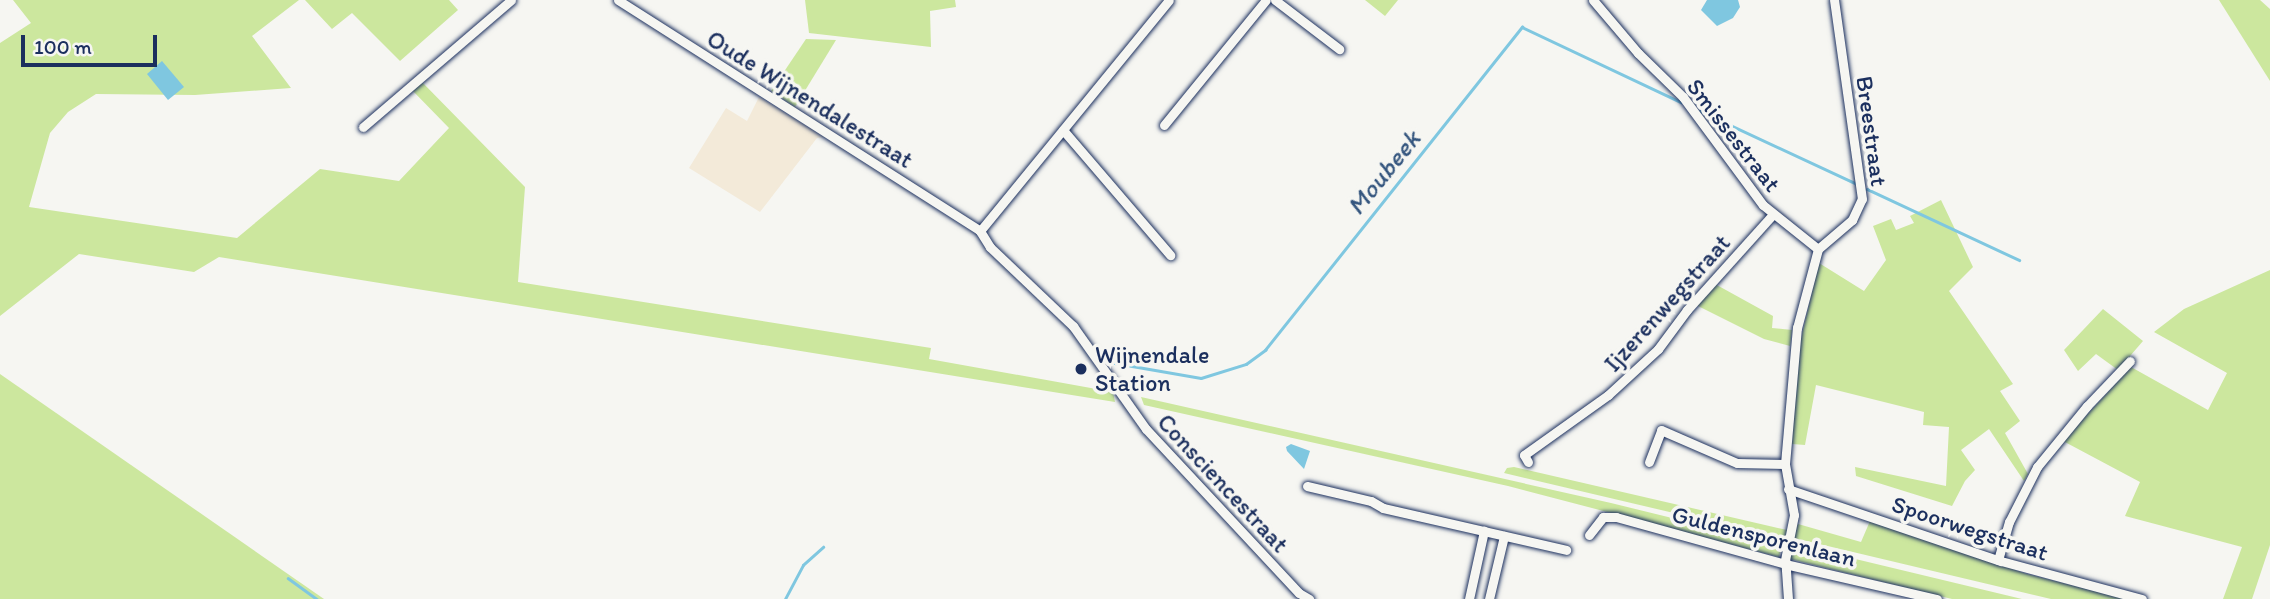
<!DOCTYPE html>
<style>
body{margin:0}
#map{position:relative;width:2270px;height:599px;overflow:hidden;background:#f6f6f2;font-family:Itim,sans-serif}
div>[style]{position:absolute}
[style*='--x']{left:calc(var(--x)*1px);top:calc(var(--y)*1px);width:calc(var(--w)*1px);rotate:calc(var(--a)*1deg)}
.built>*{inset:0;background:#f3ead9}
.green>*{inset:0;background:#cce79e}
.water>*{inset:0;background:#7fc7e0}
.stream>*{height:2.5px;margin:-1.25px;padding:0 1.25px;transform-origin:1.25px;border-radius:1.25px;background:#7fc7e0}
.roads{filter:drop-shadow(0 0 2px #1b2f5e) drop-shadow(0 0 2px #1b2f5e)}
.street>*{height:9px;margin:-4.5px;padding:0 4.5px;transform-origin:4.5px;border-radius:4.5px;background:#f6f6f2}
.dots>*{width:19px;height:19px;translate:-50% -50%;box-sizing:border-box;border:4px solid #f6f6f2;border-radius:50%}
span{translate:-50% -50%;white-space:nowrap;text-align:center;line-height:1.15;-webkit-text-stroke:7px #f6f6f2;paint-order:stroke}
.street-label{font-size:24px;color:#1b2f5e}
.poi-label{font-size:24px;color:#1b2f5e}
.left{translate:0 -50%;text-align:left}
.water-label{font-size:26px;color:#34557e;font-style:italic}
.scale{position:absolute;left:21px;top:35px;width:136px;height:32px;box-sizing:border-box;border:4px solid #1b2f5e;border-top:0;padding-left:9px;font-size:21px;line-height:24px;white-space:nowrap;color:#1b2f5e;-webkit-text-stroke:5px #f6f6f2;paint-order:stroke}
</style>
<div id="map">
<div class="built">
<div style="clip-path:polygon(759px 97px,824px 137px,817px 138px,760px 212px,689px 168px,726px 108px,747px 121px)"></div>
</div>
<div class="green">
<div style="clip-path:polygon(13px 0,299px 0,252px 36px,291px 88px,195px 95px,96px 94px,68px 112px,50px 133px,29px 207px,237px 238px,320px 169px,399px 181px,449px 128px,410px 88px,420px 80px,525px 187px,518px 282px,931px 348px,929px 359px,1113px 392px,1115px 402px,219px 257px,194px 272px,79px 254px,0 316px,0 43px,31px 23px)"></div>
<div style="clip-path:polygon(305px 0,449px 0,458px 10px,400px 61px,352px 13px,332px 29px)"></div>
<div style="clip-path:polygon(805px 0,955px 0,956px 7px,930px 11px,931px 47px,809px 33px)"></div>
<div style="clip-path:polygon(1365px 0,1398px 0,1385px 16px)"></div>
<div style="clip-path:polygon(2219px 0,2260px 0,2270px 9px,2270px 81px)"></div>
<div style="clip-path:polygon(806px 39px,836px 40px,795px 107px,771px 91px)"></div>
<div style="clip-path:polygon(1941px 200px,1973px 267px,1949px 291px,2013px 384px,2000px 391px,2020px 421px,2005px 433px,2028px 474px,2024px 481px,1989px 429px,1961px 450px,1975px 470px,1965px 481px,1952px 506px,1856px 476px,1855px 467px,1946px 486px,1949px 427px,1923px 425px,1924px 412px,1816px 385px,1805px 445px,1792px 444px,1799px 347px,1819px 263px,1864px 291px,1886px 260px,1873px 226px,1891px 219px,1896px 230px,1914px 223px,1910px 216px)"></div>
<div style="clip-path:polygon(2270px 270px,2270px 545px,2252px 599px,2223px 599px,2242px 547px,2125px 516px,2140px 482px,2063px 441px,2131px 367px,2208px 410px,2227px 373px,2154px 332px,2184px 309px)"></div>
<div style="clip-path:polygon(1715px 284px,1773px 316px,1772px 328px,1792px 330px,1790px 346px,1764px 339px,1696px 305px)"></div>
<div style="clip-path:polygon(2103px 309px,2143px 341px,2118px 370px,2096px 354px,2078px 371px,2064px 350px)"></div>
<div style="clip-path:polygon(0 374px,324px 599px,0 599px)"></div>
<div style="clip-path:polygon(1141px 397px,1611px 503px,1782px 545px,1779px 557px,1508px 486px,1144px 405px)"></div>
<div style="clip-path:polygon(1514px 467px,1787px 530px,1784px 539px,1504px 473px,1507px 468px)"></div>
<div style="clip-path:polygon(1870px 521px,2027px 574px,2126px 599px,2051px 599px,1794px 538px,1798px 524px,1861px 542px)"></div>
<div style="clip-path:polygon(1793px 544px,2022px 599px,1952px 599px,1790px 559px)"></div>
</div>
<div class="water">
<div style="clip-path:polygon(1707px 0,1738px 0,1740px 7px,1733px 18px,1717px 26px,1701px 10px)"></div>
<div style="clip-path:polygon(162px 61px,184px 87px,168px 100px,147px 74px)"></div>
<div style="clip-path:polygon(1291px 444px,1310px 451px,1304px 469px,1287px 451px,1286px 447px)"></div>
</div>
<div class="stream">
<div style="--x:1700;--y:111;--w:173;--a:24.9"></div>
<div style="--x:1867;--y:189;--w:168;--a:25"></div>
<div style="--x:1109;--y:362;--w:93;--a:9.9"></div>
<div style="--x:1201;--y:378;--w:47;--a:-17.3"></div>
<div style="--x:1246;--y:364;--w:24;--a:-36"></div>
<div style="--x:1265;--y:350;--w:413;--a:-51.5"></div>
<div style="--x:1522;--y:27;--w:176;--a:25.3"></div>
<div style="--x:288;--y:578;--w:36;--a:36"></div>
<div style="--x:785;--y:599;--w:38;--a:-62"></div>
<div style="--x:803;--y:565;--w:27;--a:-42"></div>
</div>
<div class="roads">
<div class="street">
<div style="--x:618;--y:0;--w:429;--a:32.5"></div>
<div style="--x:980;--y:231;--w:19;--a:58"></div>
<div style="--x:990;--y:247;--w:115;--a:43.6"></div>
<div style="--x:1073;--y:326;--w:126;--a:54.7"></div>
<div style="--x:1146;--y:429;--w:224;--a:47"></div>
<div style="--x:1299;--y:593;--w:12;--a:31"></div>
<div style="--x:1275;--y:0;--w:81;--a:37.4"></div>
<div style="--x:1593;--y:0;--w:70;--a:49.7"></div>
<div style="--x:1638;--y:53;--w:63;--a:44.4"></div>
<div style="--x:1683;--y:97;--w:134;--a:53.5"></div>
<div style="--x:1763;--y:205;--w:70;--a:38.7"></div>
<div style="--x:1164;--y:125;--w:161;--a:-50.8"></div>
<div style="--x:363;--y:127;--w:195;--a:-40.6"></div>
<div style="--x:1063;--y:130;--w:165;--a:49.4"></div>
<div style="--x:980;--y:231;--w:298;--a:-50.7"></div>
<div style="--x:1528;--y:462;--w:8;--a:-120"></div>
<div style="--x:1524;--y:455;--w:103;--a:-35.5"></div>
<div style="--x:1608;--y:395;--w:68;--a:-42.6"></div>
<div style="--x:1658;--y:349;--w:49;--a:-53.4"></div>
<div style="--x:1687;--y:310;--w:129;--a:-48.1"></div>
<div style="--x:1649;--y:462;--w:34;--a:-69"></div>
<div style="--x:1661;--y:430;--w:83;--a:23.5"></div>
<div style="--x:1737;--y:463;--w:48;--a:1.2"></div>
<div style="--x:1307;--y:486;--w:66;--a:13.2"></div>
<div style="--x:1371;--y:501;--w:14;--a:30"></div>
<div style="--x:1383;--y:508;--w:188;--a:12.9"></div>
<div style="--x:1788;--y:489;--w:225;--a:18.7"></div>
<div style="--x:2001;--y:561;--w:146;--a:15.1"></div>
<div style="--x:1589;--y:535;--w:23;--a:-52"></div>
<div style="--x:1603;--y:517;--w:13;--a:0"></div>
<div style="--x:1616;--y:517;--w:175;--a:15.5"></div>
<div style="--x:1785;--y:564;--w:156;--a:13"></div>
<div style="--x:1998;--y:560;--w:40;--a:-74"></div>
<div style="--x:2009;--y:522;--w:62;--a:-63"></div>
<div style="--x:2037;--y:467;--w:79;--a:-50.7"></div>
<div style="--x:2087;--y:406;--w:62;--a:-46.3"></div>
<div style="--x:1469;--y:599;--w:70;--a:-77.6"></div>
<div style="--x:1489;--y:599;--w:65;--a:-76.6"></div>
<div style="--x:1788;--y:599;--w:39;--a:-94"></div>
<div style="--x:1785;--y:560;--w:46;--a:-78.7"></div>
<div style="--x:1794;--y:515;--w:52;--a:-100"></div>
<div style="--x:1785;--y:464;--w:137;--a:-85"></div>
<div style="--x:1797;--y:328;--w:82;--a:-75.1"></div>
<div style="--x:1818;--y:249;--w:45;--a:-40.5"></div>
<div style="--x:1852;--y:220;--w:23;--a:-65"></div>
<div style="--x:1862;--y:199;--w:201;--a:-98"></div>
</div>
</div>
<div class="dots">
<div style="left:1081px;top:369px;background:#1b2f5e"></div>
</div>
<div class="street-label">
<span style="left:810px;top:99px;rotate:32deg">Oude Wijnendalestraat</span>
<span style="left:1872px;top:131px;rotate:82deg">Breestraat</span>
<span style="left:1734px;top:135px;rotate:52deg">Smissestraat</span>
<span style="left:1667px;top:303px;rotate:-48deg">Ijzerenwegstraat</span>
<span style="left:1223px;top:483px;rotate:47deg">Consciencestraat</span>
<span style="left:1970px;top:528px;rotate:18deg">Spoorwegstraat</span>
<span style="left:1764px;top:536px;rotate:14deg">Guldensporenlaan</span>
</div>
<div class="poi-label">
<span class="left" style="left:1095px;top:369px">Wijnendale<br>Station</span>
</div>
<div class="water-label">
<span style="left:1384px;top:173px;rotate:-51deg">Moubeek</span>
</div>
<div class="scale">100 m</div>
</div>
